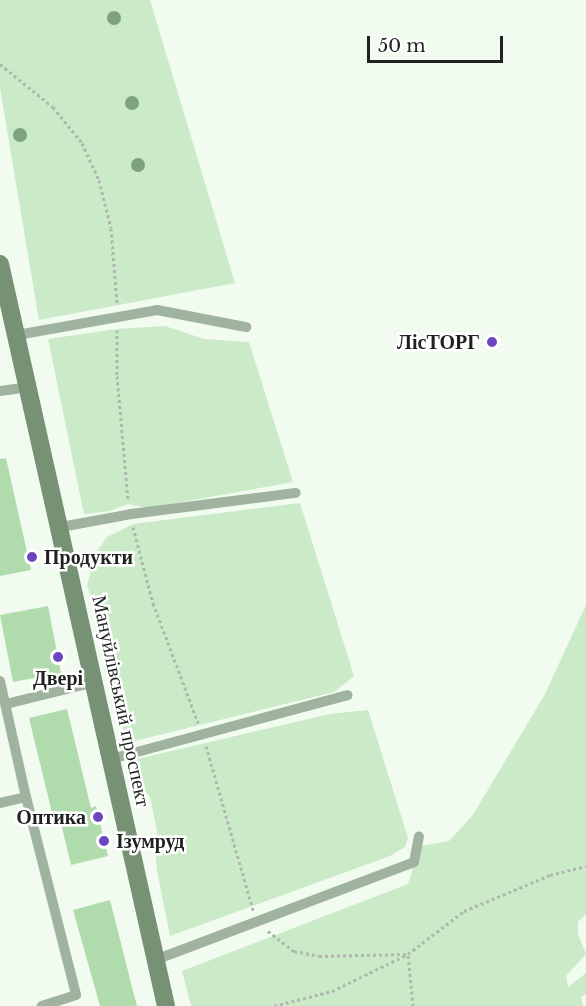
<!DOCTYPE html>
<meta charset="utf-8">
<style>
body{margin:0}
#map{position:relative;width:586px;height:1006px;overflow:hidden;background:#f1fbf0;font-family:"Libre Baskerville",serif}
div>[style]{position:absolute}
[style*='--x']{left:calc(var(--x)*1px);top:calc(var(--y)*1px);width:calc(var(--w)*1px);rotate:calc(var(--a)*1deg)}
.green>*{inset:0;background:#caeac8}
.building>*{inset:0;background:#b0dbad}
.path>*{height:3px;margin-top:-1.5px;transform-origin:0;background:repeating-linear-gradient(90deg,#afb7ae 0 3px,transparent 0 6px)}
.service>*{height:10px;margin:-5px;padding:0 5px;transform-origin:5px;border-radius:5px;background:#a0b39f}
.secondary>*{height:18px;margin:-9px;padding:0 9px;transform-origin:9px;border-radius:9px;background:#769174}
.trees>*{width:14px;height:14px;margin:-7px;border-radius:50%;background:#7fa27e}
.dots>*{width:16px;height:16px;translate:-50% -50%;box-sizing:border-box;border:3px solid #fff;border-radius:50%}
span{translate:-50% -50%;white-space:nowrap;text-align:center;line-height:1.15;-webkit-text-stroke:5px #fff;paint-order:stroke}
.poi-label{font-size:20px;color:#1f231f;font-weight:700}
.right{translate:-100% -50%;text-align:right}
.left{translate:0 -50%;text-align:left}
.street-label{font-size:20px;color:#1f231f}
.scale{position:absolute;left:367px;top:36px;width:136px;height:27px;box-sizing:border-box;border:3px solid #1f231f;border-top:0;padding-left:8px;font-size:18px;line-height:21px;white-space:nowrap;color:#1f231f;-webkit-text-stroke:4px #fff;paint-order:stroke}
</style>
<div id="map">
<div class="green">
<div style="clip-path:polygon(0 0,150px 0,235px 283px,39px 320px,0 88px)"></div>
<div style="clip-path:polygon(165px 326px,204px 339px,249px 342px,293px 482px,148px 508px,128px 504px,110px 511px,84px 514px,48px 339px,117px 329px)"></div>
<div style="clip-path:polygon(300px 503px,354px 676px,334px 692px,126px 743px,110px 668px,110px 647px,87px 586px,95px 554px,107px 537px,133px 524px)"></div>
<div style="clip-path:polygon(586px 605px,586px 914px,578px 922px,578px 934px,586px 954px,566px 976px,568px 987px,586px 973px,586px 994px,581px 997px,583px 1006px,191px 1006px,182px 971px,408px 884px,420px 846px,449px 841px,473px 815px,545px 694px)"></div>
<div style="clip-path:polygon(368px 710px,408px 838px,405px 847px,390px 856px,170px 936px,157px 870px,155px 847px,157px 830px,150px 797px,140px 787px,133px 760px,330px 714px)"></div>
</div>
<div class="building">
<div style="clip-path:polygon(6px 458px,31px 570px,0 576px,0 459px)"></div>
<div style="clip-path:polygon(48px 606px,61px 673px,13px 682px,0 615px)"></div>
<div style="clip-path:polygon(67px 709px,91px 808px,96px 806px,108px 856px,71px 865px,59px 815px,53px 817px,29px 718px)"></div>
<div style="clip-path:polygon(110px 900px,133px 991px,137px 1006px,100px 1006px,73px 910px)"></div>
</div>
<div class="path">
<div style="--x:0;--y:64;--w:68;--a:39.1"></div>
<div style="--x:53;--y:107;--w:46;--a:51.1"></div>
<div style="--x:82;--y:143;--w:41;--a:65.3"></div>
<div style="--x:99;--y:180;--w:49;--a:76"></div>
<div style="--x:111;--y:228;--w:75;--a:85.4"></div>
<div style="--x:117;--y:330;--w:46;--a:90"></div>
<div style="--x:117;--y:376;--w:124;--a:84.9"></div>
<div style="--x:133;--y:527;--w:79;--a:75.3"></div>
<div style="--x:153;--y:603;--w:128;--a:69.4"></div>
<div style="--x:206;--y:746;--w:171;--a:74"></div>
<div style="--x:268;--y:931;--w:33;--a:38"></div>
<div style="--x:294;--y:951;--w:25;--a:11"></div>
<div style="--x:319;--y:956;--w:89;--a:-1.3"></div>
<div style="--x:274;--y:1006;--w:60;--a:-14.5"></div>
<div style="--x:332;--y:991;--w:82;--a:-25.9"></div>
<div style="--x:413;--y:1006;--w:52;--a:-95.5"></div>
<div style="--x:408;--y:954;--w:71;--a:-37.5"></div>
<div style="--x:464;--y:911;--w:93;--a:-22.7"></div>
<div style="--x:550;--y:875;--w:37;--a:-14"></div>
</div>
<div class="service">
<div style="--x:17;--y:335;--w:142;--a:-10.1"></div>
<div style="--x:157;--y:310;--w:91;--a:10.8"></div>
<div style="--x:0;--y:391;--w:29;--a:-8"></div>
<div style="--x:61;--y:527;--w:71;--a:-10.5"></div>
<div style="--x:131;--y:514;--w:166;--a:-7.3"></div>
<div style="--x:0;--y:681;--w:119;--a:77.4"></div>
<div style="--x:26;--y:797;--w:27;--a:167"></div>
<div style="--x:6;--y:704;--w:92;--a:-13.9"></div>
<div style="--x:111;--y:759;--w:245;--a:-15.1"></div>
<div style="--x:26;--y:797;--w:204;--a:75.8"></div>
<div style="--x:76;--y:995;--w:36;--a:162"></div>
<div style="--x:155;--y:960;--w:277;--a:-20.7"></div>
<div style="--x:414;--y:862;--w:26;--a:-79"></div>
</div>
<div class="secondary">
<div style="--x:0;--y:264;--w:760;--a:77.39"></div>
</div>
<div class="trees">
<div style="left:114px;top:18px"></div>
<div style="left:132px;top:103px"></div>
<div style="left:20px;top:135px"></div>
<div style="left:138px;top:165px"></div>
</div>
<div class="dots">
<div style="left:492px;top:342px;background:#6c46bf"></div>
<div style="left:32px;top:557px;background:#6c46bf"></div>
<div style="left:58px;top:657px;background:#6c46bf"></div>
<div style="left:98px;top:817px;background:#6c46bf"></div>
<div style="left:104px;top:841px;background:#6c46bf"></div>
</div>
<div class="poi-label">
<span class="right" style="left:480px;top:342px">ЛісТОРГ</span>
<span class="left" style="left:44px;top:557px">Продукти</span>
<span style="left:58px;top:678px">Двері</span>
<span class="right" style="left:86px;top:817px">Оптика</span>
<span class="left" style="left:116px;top:841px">Ізумруд</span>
</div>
<div class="street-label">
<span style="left:121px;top:701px;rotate:78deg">Мануйлівський проспект</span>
</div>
<div class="scale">50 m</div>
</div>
